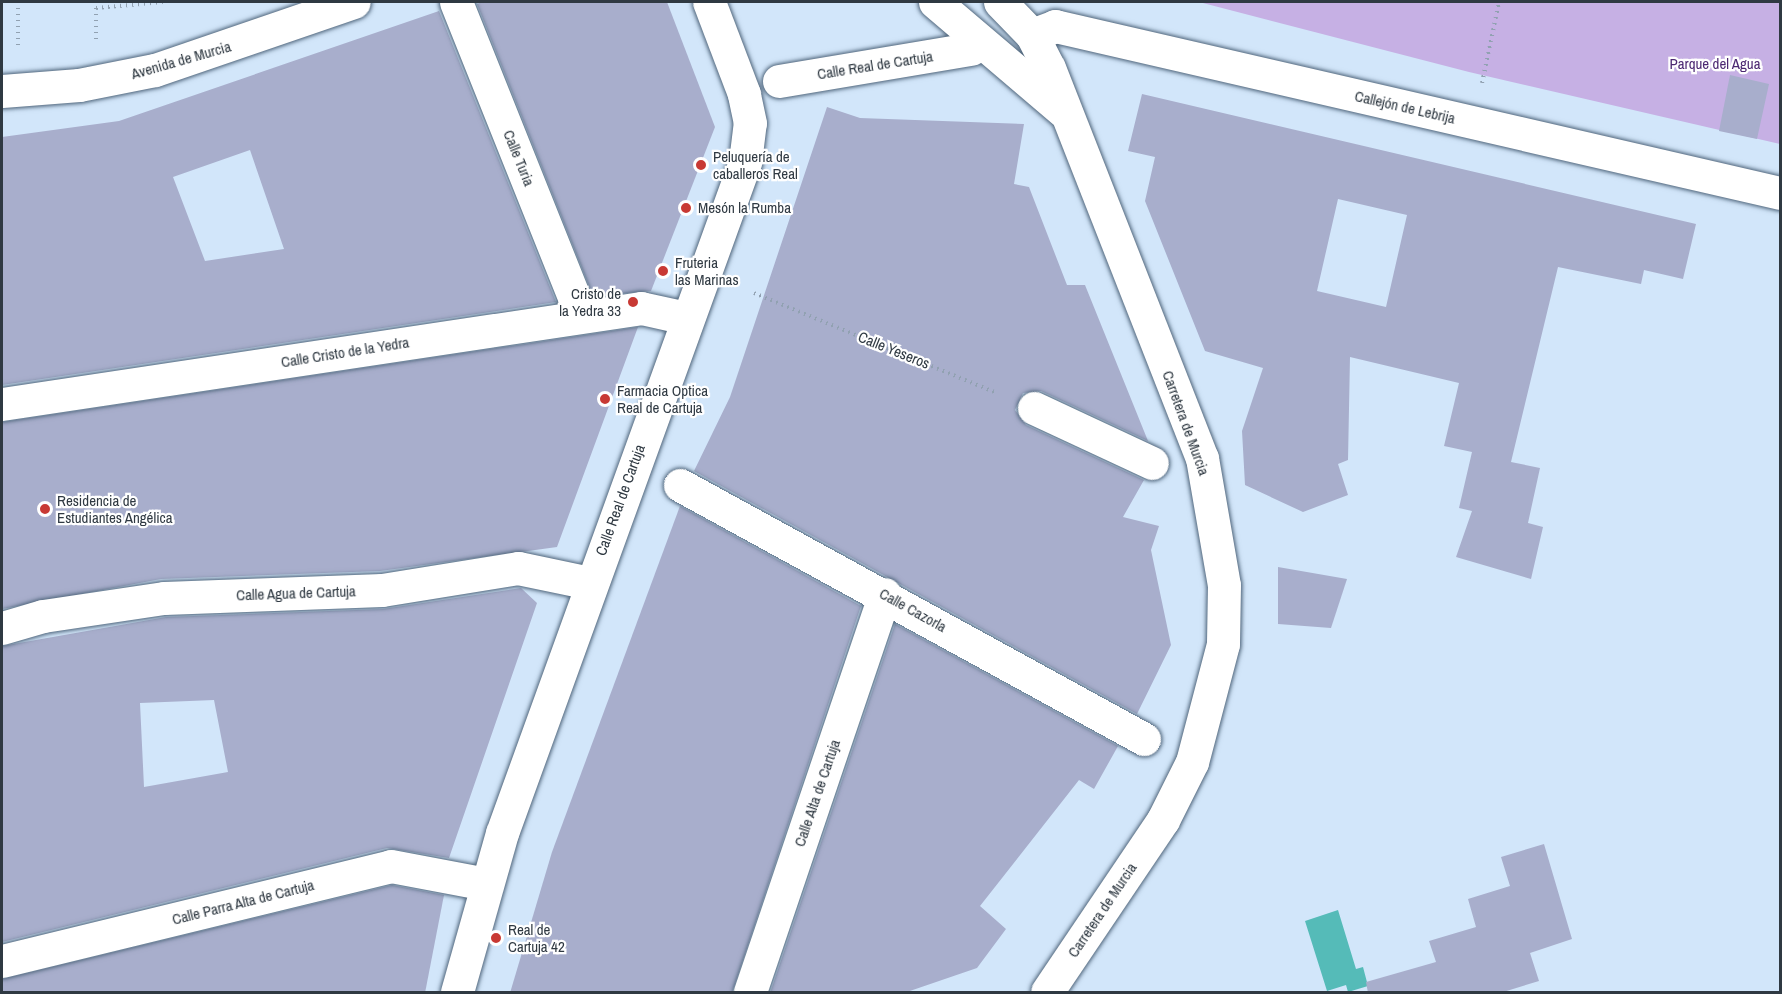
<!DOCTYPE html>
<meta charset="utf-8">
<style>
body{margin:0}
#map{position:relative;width:1782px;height:994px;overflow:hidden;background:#d2e6fa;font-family:"Archivo Narrow",sans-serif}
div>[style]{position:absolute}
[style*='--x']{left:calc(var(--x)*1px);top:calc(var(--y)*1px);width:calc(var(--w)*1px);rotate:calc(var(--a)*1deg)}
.green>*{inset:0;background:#c6b0e4}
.water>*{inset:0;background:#55bbb8}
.building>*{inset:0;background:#a8aecc}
.path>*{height:4px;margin-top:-2px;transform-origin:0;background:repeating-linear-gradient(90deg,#91a1b1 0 1.5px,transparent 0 6px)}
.roads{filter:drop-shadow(0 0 2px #50667c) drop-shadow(0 0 2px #50667c)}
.minor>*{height:33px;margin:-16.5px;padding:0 16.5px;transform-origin:16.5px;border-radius:16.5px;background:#fff}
.major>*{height:33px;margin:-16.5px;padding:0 16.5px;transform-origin:16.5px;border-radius:16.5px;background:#fff}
.dots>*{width:16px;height:16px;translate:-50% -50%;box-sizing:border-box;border:3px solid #fff;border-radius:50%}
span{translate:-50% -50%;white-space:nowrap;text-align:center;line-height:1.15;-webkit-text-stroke:4.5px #fff;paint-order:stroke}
.street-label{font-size:15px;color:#2f3942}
.park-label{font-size:15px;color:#4c2872}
.poi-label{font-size:15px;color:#2f3942}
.left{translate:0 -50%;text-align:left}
.right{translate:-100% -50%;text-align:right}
.frame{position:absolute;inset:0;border:3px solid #2f3942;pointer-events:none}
</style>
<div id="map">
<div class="green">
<div style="clip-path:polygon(1199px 2px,1780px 2px,1780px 144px,1469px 72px)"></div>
</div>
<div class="water">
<div style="clip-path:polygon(1338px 910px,1356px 969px,1363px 967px,1368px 986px,1348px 992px,1346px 985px,1327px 991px,1305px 921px)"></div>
</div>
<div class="building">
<div style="clip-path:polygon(482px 2px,667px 2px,715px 127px,651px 291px,593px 296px,477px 4px)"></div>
<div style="clip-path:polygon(evenodd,439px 11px,556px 302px,2px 385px,2px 137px,119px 121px,439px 11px,250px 150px,284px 249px,205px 261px,173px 177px,250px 150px)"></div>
<div style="clip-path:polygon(1730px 75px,1769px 84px,1757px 139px,1719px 131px)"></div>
<div style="clip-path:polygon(evenodd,1142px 94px,1696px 224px,1683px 279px,1644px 270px,1641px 284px,1558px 267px,1511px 462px,1540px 468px,1528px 523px,1543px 527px,1531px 579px,1456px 557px,1472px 511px,1459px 508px,1472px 452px,1444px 446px,1459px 383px,1350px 357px,1348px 460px,1338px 464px,1348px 495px,1303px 512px,1245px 485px,1242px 431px,1263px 368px,1205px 351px,1145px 201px,1155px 157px,1128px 151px,1142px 94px,1338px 199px,1407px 215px,1386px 307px,1317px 291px,1338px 199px)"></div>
<div style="clip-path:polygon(827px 107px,860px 118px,1024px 124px,1014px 184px,1029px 187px,1067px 285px,1085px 285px,1148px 441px,1041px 391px,1023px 393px,1015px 410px,1026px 425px,1144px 480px,1123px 517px,1159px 526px,1151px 550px,1171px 645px,1137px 714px,694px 471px,730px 397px)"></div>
<div style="clip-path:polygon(638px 327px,557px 547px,380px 571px,161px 579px,2px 609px,2px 422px)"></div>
<div style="clip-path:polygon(680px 506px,861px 606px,732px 993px,510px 993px,552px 852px)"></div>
<div style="clip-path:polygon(1278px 567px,1347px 579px,1331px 628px,1278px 624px)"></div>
<div style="clip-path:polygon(evenodd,521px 588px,537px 603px,449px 858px,387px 848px,2px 942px,2px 646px,166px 617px,383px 609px,521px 588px,214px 700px,228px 772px,144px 787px,140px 703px,214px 700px)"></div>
<div style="clip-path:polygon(895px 624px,1118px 746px,1094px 789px,1079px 780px,980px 906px,1006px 929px,977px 968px,904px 993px,770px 993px)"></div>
<div style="clip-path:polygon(1544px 844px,1572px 939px,1530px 953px,1539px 981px,1500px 993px,1368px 993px,1366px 982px,1436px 962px,1429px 941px,1476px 927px,1468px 899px,1510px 886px,1501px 857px)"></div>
<div style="clip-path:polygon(392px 885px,444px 895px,425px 993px,2px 993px,2px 979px)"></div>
</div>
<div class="path">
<div style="--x:18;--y:2;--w:47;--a:90"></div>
<div style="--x:96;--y:2;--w:38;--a:90"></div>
<div style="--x:96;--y:8;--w:67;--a:-5.1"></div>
<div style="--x:1482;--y:83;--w:83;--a:-78.1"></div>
<div style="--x:754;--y:293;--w:263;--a:22.4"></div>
</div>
<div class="roads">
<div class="minor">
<div style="--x:456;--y:2;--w:318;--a:68.2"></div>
<div style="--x:574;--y:297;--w:19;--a:81"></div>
<div style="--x:1032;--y:35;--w:25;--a:-21"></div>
<div style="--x:1055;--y:26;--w:744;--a:12.97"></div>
<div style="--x:779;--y:81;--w:195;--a:-9.5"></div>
<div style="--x:2;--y:404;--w:646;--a:-8.54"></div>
<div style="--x:641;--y:308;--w:47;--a:12.3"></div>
<div style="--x:1034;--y:408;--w:130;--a:25"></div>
<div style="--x:680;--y:485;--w:529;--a:28.7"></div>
<div style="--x:2;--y:628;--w:43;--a:-16.3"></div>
<div style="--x:43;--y:616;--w:122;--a:-8.5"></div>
<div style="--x:164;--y:598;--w:218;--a:-2.1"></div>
<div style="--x:382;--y:590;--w:138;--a:-9.2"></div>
<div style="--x:518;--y:568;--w:74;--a:11.8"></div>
<div style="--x:2;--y:961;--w:400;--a:-13.7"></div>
<div style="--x:391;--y:866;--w:97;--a:10.7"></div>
<div style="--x:457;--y:992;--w:165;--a:-74.2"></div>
<div style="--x:502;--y:833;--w:714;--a:-70.09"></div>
<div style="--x:745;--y:162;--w:39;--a:-83"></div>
<div style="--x:750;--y:123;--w:30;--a:-102"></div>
<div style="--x:744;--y:94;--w:98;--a:-110.8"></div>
<div style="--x:750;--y:992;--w:420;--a:-71.3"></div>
</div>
<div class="major">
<div style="--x:935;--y:2;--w:168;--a:40.4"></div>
<div style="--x:1000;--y:2;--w:46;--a:45.9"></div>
<div style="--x:1032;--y:35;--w:37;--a:63"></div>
<div style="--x:1049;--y:68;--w:419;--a:68.6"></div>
<div style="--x:1202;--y:458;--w:129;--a:80.2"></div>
<div style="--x:1224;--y:585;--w:59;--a:91"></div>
<div style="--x:1223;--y:644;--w:122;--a:104.7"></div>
<div style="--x:1192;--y:762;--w:65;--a:116.6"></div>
<div style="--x:1163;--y:820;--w:207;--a:124"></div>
<div style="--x:2;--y:91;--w:77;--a:-4.5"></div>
<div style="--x:79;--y:85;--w:77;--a:-11.2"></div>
<div style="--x:155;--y:70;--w:210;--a:-18.9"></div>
</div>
</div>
<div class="dots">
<div style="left:701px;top:165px;background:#c83934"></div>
<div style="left:686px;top:208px;background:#c83934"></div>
<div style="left:663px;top:271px;background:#c83934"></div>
<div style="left:633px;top:302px;background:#c83934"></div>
<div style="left:605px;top:399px;background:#c83934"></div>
<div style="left:45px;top:509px;background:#c83934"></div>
<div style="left:496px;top:938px;background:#c83934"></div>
</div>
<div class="street-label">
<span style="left:181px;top:60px;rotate:-16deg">Avenida de Murcia</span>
<span style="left:875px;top:65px;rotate:-9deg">Calle Real de Cartuja</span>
<span style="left:1405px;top:107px;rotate:13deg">Callejón de Lebrija</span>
<span style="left:519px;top:158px;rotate:68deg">Calle Turia</span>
<span style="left:894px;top:350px;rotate:22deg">Calle Yeseros</span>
<span style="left:345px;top:352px;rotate:-9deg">Calle Cristo de la Yedra</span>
<span style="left:1186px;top:423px;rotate:70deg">Carretera de Murcia</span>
<span style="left:620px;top:500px;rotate:-70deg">Calle Real de Cartuja</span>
<span style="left:296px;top:593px;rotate:-2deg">Calle Agua de Cartuja</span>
<span style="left:913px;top:610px;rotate:29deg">Calle Cazorla</span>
<span style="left:817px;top:793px;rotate:-71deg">Calle Alta de Cartuja</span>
<span style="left:243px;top:902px;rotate:-14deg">Calle Parra Alta de Cartuja</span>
<span style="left:1102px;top:910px;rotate:-56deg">Carretera de Murcia</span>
</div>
<div class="park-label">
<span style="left:1715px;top:64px">Parque del Agua</span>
</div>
<div class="poi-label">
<span class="left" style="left:713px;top:165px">Peluquería de<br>caballeros Real</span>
<span class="left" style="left:698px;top:208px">Mesón la Rumba</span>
<span class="left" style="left:675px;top:271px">Fruteria<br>las Marinas</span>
<span class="right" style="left:621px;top:302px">Cristo de<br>la Yedra 33</span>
<span class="left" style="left:617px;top:399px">Farmacia Optica<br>Real de Cartuja</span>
<span class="left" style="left:57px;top:509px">Residencia de<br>Estudiantes Angélica</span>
<span class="left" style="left:508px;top:938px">Real de<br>Cartuja 42</span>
</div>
<div class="frame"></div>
</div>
